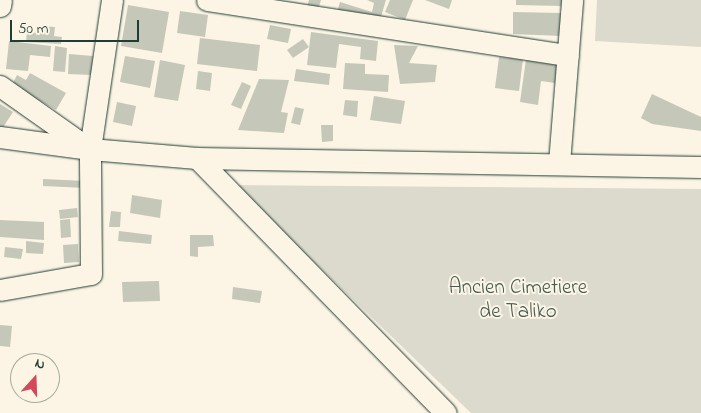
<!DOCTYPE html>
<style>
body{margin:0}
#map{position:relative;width:701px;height:413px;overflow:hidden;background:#fcf5e5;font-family:"Indie Flower",sans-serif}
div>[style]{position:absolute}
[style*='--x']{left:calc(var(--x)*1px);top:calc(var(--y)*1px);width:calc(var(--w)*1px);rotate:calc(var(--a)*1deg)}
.green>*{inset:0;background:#dcdacc}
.building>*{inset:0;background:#c5c7b9}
.roads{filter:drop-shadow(0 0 1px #1f3d34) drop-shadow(0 0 1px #1f3d34)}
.minor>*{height:21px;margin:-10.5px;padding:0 10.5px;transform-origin:10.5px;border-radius:10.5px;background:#fcf5e5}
span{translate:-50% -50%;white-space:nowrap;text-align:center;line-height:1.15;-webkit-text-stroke:4px #fcf5e5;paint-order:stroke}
.park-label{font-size:21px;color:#455c52}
.north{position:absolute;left:10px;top:353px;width:50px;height:50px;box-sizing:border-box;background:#fcf5e5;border:1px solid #a4ab9e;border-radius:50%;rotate:20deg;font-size:14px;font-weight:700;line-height:20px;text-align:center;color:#1f3d34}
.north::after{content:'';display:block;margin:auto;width:18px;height:22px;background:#d1495b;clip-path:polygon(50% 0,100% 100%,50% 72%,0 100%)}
.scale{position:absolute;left:10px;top:20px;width:129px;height:22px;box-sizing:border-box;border:2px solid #1f3d34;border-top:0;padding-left:6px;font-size:15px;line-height:18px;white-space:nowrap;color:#1f3d34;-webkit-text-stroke:4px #fcf5e5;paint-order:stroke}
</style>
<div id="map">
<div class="green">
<div style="clip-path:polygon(597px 0,701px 0,701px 47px,595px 41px)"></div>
<div style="clip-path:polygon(234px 185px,701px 189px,701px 413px,471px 413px)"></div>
</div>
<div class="building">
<div style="clip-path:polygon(309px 0,321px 0,318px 10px,307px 7px)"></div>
<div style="clip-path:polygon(367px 0,386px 0,380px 20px,337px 12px,340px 2px,372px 12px,374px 3px)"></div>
<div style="clip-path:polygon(390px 0,413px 0,405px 20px,385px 12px)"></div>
<div style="clip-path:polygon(425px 0,452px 0,449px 9px)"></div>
<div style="clip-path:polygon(516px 0,562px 0,562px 6px,516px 5px)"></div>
<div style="clip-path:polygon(128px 5px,169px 12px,162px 53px,121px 46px)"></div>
<div style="clip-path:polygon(180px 11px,208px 15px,205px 37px,177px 33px)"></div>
<div style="clip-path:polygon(513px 12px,561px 13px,561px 36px,513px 34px)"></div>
<div style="clip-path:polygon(270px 25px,291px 29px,288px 43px,267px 39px)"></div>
<div style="clip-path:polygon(39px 26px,55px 27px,54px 36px,62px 37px,61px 44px,26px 42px,27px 32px,38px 33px)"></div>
<div style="clip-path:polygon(311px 32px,378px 41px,376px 61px,360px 59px,361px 47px,339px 44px,336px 68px,307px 65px)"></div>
<div style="clip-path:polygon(200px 38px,260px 45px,257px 71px,197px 64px)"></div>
<div style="clip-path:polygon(303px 39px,309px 47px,293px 58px,287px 50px)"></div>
<div style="clip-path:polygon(9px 41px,51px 46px,50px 57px,30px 55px,28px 71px,6px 69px)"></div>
<div style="clip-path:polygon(394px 45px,418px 46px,409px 63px,437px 65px,435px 82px,400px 84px)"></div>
<div style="clip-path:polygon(55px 46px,67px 48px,65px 72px,53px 71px)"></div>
<div style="clip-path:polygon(69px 54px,93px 56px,92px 75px,68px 74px)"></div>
<div style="clip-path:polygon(125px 56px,155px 61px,150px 88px,120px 82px)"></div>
<div style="clip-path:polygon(499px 57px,523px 59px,519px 91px,495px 88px)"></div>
<div style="clip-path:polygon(526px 59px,557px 63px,555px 83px,541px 81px,538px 105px,520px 102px)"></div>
<div style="clip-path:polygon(160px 60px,185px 65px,178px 101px,154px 97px)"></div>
<div style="clip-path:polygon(345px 63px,365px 64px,365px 74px,389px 75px,388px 92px,343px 89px)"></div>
<div style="clip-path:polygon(296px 69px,330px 74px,329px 85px,294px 81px)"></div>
<div style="clip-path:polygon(198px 71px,212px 73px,210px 91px,196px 89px)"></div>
<div style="clip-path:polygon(30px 73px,66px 93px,56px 110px,21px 90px,22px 88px,13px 83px,17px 75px,26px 80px)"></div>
<div style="clip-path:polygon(259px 79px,289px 80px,281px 112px,288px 113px,284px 133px,238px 130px)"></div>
<div style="clip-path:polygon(242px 82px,251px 86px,241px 109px,231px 105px)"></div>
<div style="clip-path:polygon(652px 94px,701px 117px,701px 131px,652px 124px,641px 118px)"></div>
<div style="clip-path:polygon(374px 96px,405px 101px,401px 124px,370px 120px)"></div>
<div style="clip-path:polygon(345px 100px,358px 101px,357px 117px,343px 115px)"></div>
<div style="clip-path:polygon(117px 102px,136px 106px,132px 126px,113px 122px)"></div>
<div style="clip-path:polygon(0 104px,13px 112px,2px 129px,0 127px)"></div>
<div style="clip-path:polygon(295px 107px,304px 109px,300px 125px,291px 123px)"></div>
<div style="clip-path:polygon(321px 125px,333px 125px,333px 141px,322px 142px)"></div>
<div style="clip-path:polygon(43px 179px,86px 181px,86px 188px,43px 186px)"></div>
<div style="clip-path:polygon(132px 195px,162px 200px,160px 218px,130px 213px)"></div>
<div style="clip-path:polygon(77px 208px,78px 217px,60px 219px,59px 210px)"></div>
<div style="clip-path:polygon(111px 211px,121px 212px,120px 227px,109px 227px)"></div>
<div style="clip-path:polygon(70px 219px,71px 237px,61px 238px,60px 220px)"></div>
<div style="clip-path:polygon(0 220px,44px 222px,44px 240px,0 237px)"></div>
<div style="clip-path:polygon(119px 231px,152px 235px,151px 244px,118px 241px)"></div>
<div style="clip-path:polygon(190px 235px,213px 235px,214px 246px,198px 247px,198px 257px,190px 256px)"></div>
<div style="clip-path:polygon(26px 241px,44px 243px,43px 254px,26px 253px)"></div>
<div style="clip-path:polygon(78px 244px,79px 262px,64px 263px,63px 245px)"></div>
<div style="clip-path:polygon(5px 247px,23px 249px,21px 259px,4px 257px)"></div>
<div style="clip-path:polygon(159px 281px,160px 301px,123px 302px,122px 282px)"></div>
<div style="clip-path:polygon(233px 287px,262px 291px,260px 303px,232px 299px)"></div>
<div style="clip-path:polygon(0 325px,12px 326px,10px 347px,0 346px)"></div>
</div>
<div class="roads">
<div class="minor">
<div style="--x:207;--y:0;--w:365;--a:8.7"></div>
<div style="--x:0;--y:6;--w:6;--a:-81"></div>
<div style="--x:0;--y:86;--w:108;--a:35.2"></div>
<div style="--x:0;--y:137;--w:91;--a:7.6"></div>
<div style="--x:90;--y:149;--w:107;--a:4.8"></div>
<div style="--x:197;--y:158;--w:504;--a:1.02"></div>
<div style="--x:197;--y:158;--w:356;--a:45.7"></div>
<div style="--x:559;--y:163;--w:164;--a:-85.4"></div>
<div style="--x:0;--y:290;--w:92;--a:-10"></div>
<div style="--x:91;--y:274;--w:125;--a:-90.5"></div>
<div style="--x:90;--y:149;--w:151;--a:-81.6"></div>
</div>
</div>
<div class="park-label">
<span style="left:518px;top:300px">Ancien Cimetiere<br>de Taliko</span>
</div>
<div class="north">N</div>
<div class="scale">50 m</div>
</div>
